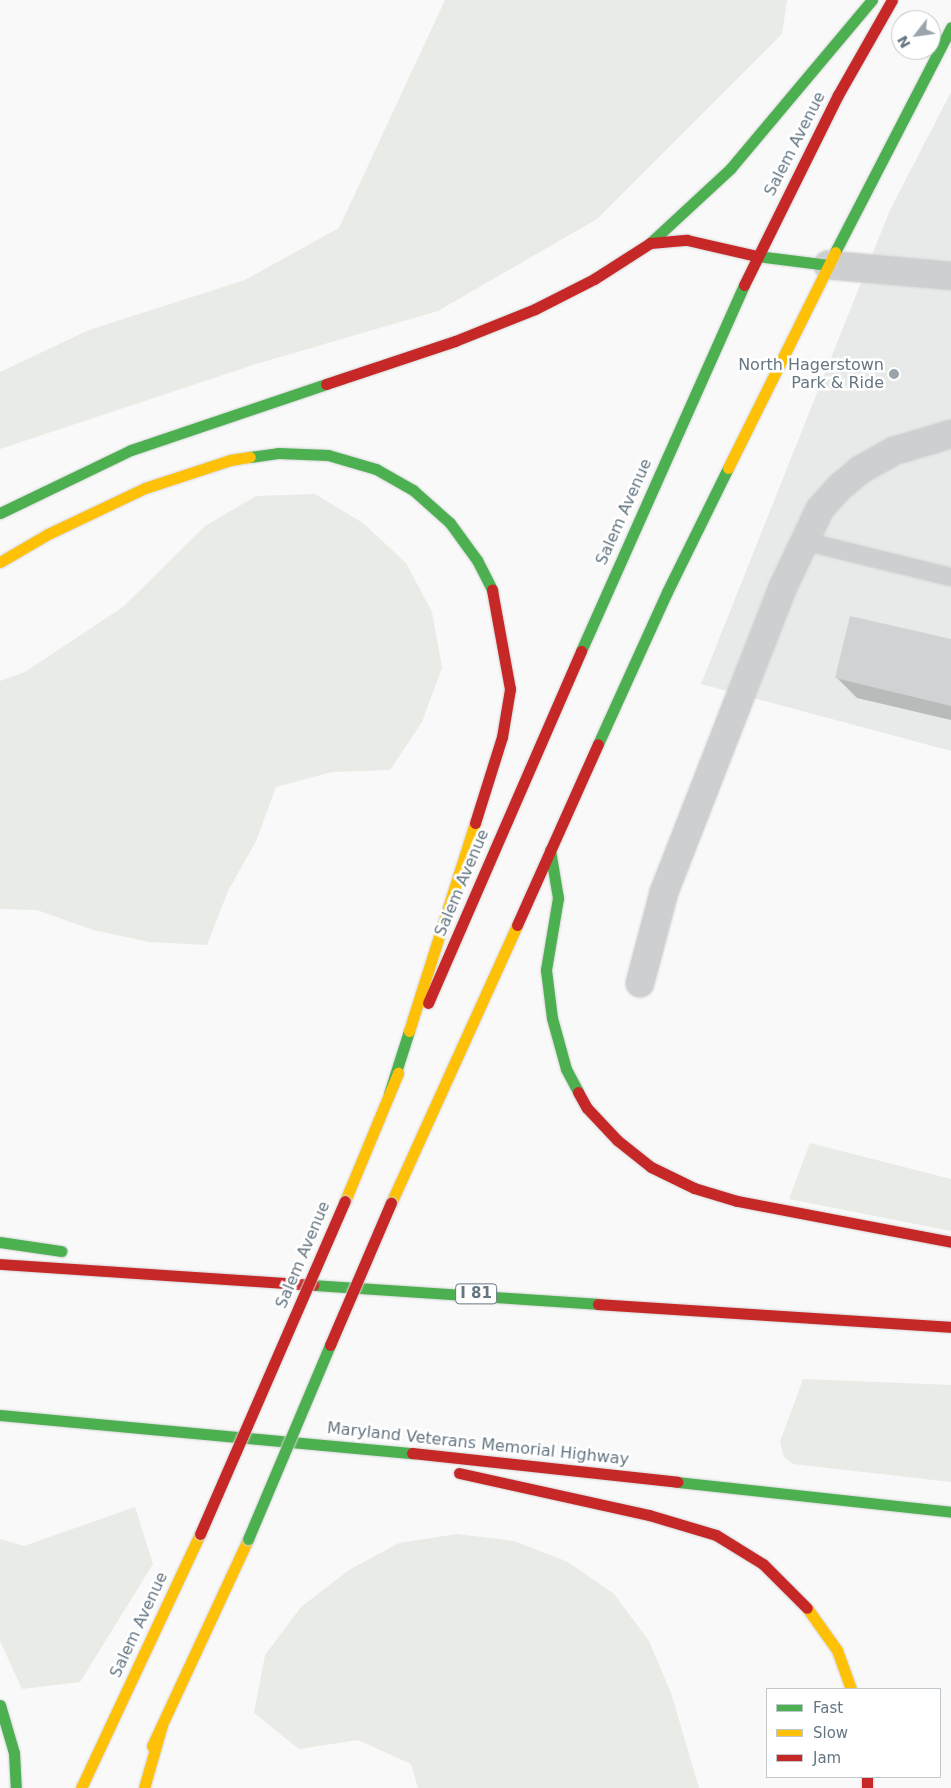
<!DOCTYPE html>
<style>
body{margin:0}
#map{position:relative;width:951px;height:1788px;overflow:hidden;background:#f9f9f9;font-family:"DejaVu Sans",sans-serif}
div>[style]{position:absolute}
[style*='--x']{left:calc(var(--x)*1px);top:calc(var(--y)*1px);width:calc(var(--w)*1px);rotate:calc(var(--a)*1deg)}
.built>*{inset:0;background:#e8e9e9}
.green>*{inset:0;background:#e8ebe6}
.shadow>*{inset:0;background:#0003}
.building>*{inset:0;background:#d0d2d3}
.roads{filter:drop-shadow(0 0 1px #d5d6d7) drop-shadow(0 0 1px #d5d6d7)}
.lane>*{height:18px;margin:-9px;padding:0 9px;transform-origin:9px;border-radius:9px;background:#cecfd0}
.street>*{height:28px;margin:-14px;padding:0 14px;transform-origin:14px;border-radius:14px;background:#cecfd0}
.fast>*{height:11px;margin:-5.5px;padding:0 5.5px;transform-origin:5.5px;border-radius:5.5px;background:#4caf50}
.slow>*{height:11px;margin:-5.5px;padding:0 5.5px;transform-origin:5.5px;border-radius:5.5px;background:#ffc107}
.jam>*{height:11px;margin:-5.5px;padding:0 5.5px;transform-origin:5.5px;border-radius:5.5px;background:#c62828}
.bridges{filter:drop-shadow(0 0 1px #d5d6d7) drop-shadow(0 0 1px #d5d6d7)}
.fast-bridge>*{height:11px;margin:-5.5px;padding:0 5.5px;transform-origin:5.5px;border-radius:5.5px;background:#4caf50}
.jam-bridge>*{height:11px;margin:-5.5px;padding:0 5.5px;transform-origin:5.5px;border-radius:5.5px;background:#c62828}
.dots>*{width:14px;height:14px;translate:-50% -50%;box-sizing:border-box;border:2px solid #fff;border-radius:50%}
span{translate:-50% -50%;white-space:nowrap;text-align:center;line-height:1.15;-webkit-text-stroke:5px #fff;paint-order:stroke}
.shield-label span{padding:1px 4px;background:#fff;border:1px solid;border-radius:4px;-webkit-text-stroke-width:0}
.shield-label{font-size:15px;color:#657683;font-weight:700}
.street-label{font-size:16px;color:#657683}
.poi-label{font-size:16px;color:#657683}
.right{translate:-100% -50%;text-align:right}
.legend{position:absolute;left:766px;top:1688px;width:175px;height:90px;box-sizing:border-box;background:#fff;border:1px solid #c1c8cd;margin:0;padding:6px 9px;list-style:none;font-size:15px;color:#657683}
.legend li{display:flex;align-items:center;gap:10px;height:25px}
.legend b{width:25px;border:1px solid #c1c8cd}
.north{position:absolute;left:891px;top:10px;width:50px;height:50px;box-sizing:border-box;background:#fff;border:1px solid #c1c8cd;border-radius:50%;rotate:240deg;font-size:14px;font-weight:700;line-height:20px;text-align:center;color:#657683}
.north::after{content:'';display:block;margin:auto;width:18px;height:22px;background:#99a4ac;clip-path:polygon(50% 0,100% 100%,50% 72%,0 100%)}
</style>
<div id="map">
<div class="built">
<div style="clip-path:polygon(951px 92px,951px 751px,701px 684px,890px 210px)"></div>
</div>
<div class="green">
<div style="clip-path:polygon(445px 0,787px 0,782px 34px,597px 219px,438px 311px,256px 364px,0 449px,0 372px,89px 330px,245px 280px,339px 228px)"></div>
<div style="clip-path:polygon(315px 494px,363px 523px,406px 563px,432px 612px,442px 668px,422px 722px,390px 770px,332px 772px,276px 787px,256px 841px,228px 891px,207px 945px,149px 942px,93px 930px,37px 910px,0 909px,0 681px,25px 672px,123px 607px,205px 526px,256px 496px)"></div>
<div style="clip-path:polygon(810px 1143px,951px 1179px,951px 1231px,789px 1199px)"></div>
<div style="clip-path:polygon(803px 1379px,951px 1385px,951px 1482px,793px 1464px,784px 1457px,780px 1442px)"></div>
<div style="clip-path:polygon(135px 1507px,153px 1564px,80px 1682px,22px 1689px,0 1641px,0 1539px,24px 1546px)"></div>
<div style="clip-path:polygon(457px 1534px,514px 1541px,568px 1562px,614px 1594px,649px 1641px,671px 1693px,699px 1788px,418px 1788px,411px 1764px,358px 1740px,299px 1749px,254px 1713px,265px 1655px,301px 1607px,349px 1570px,399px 1543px)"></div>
</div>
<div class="shadow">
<div style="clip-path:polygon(951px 641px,951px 720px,857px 698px,837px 678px)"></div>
</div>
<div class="building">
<div style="clip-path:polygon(850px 616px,951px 639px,951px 706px,835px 678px)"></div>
</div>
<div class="roads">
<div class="lane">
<div style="--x:803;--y:541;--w:152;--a:13.7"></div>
</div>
<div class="street">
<div style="--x:828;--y:265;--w:123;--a:5.1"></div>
<div style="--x:640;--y:983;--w:94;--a:-75.2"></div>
<div style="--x:664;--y:892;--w:325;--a:-68.7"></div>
<div style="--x:782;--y:589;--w:89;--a:-64.6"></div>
<div style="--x:820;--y:509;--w:31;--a:-48"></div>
<div style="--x:841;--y:486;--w:25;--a:-40"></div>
<div style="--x:860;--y:470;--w:39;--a:-29"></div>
<div style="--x:894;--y:451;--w:59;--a:-16.6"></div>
</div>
<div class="fast">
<div style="--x:650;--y:243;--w:109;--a:-42.8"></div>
<div style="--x:730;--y:169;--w:221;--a:-50"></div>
<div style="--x:835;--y:252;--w:253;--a:-62.7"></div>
<div style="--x:757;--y:256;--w:72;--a:7.2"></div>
<div style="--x:250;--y:457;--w:28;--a:-8"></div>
<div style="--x:278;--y:453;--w:50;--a:2.3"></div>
<div style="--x:328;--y:455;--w:50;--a:16.3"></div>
<div style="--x:376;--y:469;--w:43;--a:29.6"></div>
<div style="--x:413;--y:490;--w:50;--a:41.7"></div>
<div style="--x:450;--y:523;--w:46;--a:53.9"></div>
<div style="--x:477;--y:560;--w:34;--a:63"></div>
<div style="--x:0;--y:513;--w:145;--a:-25.7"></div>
<div style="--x:131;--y:450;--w:206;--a:-18.7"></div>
<div style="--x:581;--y:651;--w:401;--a:-66"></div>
<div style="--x:598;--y:744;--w:167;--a:-65.6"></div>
<div style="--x:667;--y:592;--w:138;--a:-63.8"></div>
<div style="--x:550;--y:850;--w:49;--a:80.5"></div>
<div style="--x:558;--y:898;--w:73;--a:99.5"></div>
<div style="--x:546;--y:970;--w:48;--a:82.9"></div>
<div style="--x:552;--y:1018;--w:53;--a:74.6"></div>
<div style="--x:566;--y:1069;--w:26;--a:62"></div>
<div style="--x:389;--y:1094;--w:66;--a:-72.4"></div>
<div style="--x:0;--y:1242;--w:62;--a:8.4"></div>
<div style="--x:313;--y:1285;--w:286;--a:3.8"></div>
<div style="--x:0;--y:1415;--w:414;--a:5.3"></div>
<div style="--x:677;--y:1482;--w:276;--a:6.2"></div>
<div style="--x:0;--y:1705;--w:50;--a:73.7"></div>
<div style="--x:14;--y:1753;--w:35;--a:87"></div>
</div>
<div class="slow">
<div style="--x:728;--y:468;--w:241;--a:-63.6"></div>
<div style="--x:0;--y:562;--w:56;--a:-30.3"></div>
<div style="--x:48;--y:534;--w:107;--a:-25.4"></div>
<div style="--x:145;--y:488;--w:89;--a:-18.2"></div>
<div style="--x:230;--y:460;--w:20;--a:-9"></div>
<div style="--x:409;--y:1031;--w:218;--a:-72.4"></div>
<div style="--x:345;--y:1201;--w:139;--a:-67.5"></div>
<div style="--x:391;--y:1203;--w:305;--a:-65.6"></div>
<div style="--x:807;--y:1608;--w:52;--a:54.5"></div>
<div style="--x:837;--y:1650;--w:41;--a:70.3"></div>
<div style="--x:152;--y:1746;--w:228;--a:-65.1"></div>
<div style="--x:81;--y:1788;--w:280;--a:-64.9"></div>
<div style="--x:144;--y:1788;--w:66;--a:-74.1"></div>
</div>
<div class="jam">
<div style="--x:744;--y:285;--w:212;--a:-63.7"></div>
<div style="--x:838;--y:95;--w:109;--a:-60.4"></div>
<div style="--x:326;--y:384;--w:136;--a:-18.4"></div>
<div style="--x:455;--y:341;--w:86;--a:-21.8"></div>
<div style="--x:535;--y:309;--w:66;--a:-27"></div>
<div style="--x:594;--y:279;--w:67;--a:-32.7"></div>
<div style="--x:650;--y:243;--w:37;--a:-5"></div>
<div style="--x:687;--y:240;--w:72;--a:12.9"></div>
<div style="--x:475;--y:823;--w:90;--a:-72.6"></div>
<div style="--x:502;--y:737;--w:49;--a:-80.5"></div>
<div style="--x:510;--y:689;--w:101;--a:-100.3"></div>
<div style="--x:517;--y:925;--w:198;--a:-65.9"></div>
<div style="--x:428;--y:1003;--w:384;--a:-66.5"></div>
<div style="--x:578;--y:1092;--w:18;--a:61"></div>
<div style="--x:587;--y:1108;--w:44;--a:46.8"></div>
<div style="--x:617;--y:1140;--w:43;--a:38.5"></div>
<div style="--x:651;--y:1167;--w:48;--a:26"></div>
<div style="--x:694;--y:1188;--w:45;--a:16.8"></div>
<div style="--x:737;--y:1201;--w:218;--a:10.8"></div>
<div style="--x:0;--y:1264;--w:314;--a:3.8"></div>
<div style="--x:598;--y:1304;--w:354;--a:3.7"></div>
<div style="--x:412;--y:1453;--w:267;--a:6.2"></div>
<div style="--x:459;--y:1473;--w:195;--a:12.5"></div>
<div style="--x:649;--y:1515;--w:70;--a:16.6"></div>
<div style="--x:716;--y:1535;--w:55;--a:31.7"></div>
<div style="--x:763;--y:1564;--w:62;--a:45"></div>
<div style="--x:867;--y:1777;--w:11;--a:90"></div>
</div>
</div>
<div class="bridges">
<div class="fast-bridge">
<div style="--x:248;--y:1539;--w:211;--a:-67.1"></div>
</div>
<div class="jam-bridge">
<div style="--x:330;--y:1345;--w:155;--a:-66.8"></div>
<div style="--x:200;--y:1534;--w:363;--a:-66.5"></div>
</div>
</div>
<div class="dots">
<div style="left:894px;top:374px;background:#99a4ac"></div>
</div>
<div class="shield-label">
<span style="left:476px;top:1294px">I 81</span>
</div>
<div class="street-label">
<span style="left:795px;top:144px;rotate:-63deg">Salem Avenue</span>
<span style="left:624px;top:512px;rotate:-66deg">Salem Avenue</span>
<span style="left:462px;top:883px;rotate:-67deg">Salem Avenue</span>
<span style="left:303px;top:1255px;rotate:-67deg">Salem Avenue</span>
<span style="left:478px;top:1444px;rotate:6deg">Maryland Veterans Memorial Highway</span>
<span style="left:139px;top:1625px;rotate:-65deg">Salem Avenue</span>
</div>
<div class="poi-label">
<span class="right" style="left:884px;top:374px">North Hagerstown<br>Park &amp; Ride</span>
</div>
<ul class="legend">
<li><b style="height:6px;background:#4caf50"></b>Fast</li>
<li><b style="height:6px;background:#ffc107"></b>Slow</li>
<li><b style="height:6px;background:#c62828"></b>Jam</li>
</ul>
<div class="north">N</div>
</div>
